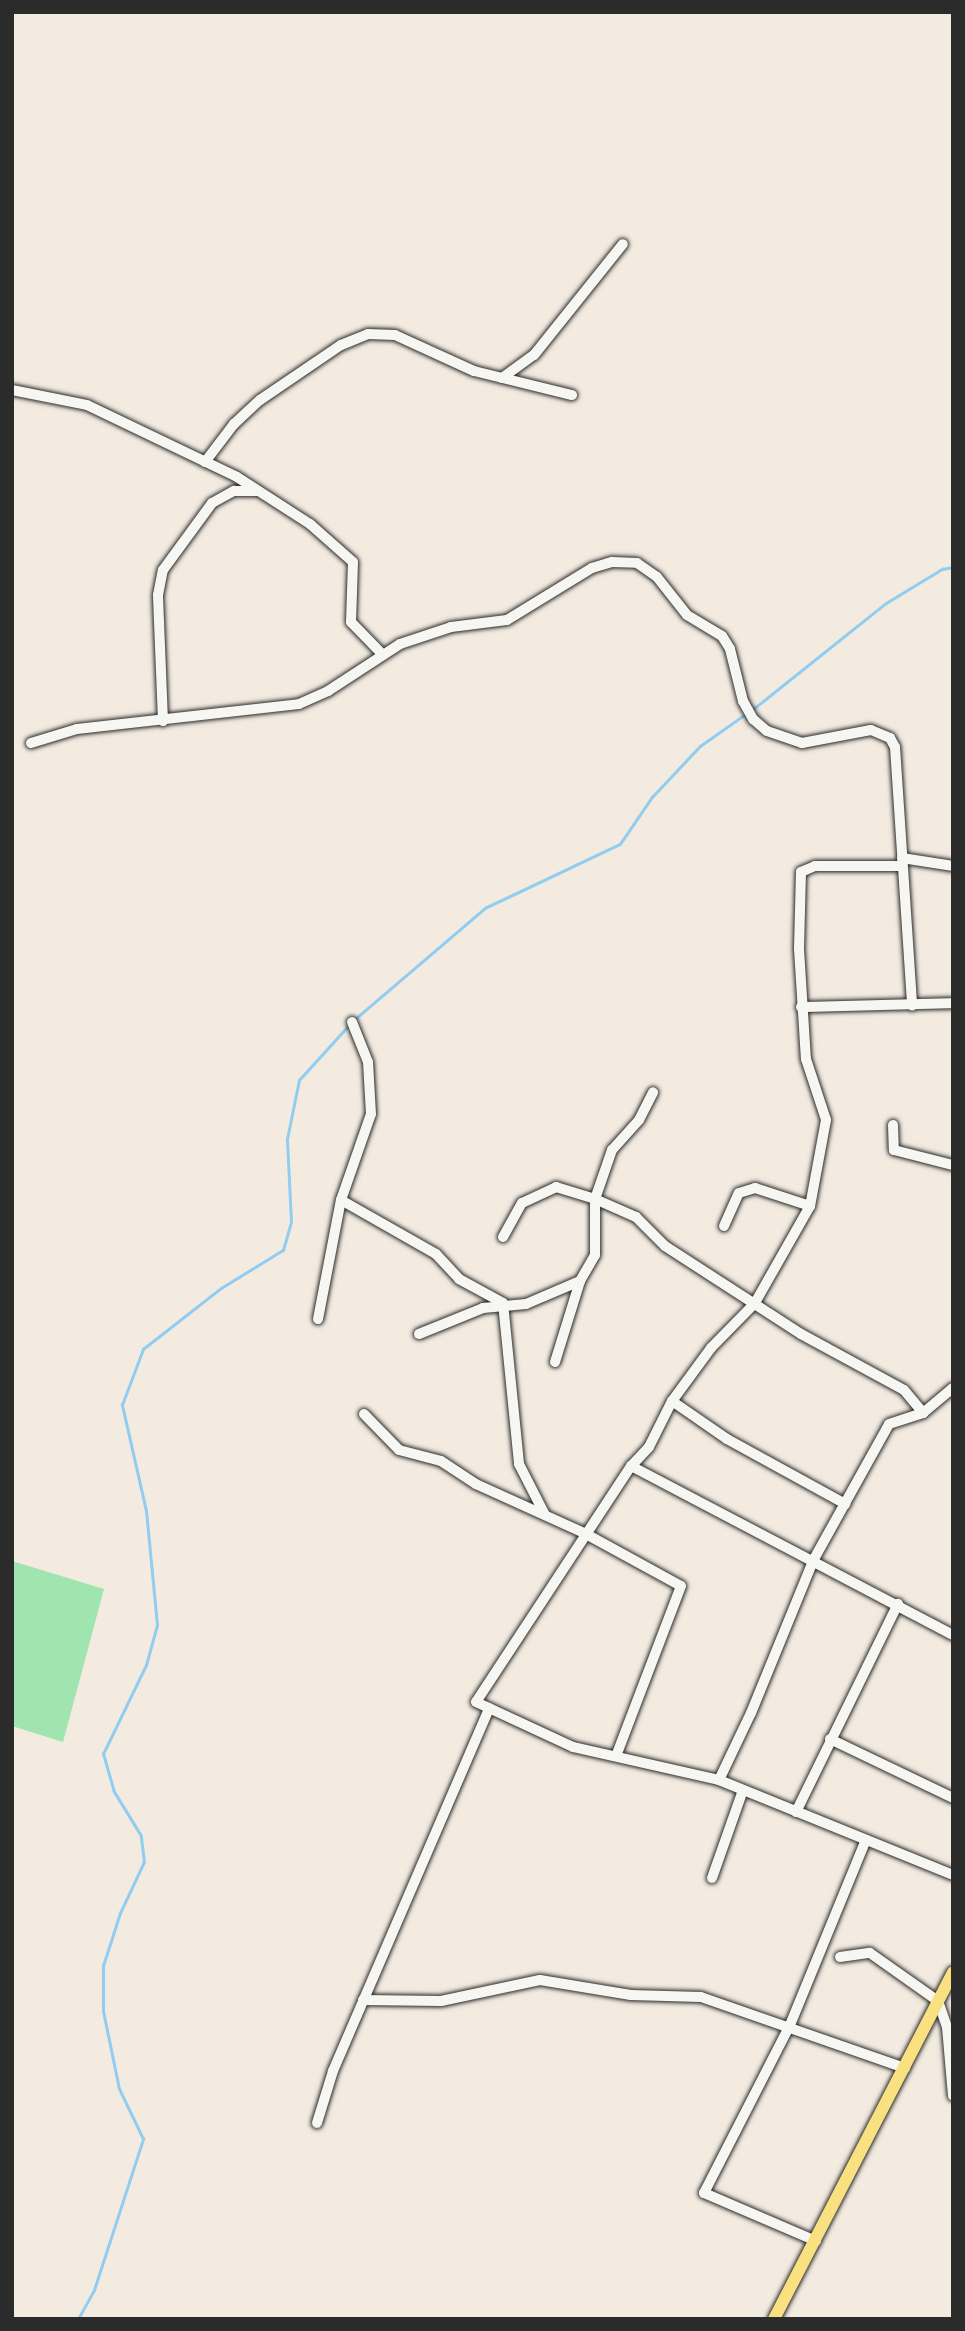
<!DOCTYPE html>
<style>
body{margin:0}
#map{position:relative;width:965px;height:2331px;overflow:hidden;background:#f3ebe0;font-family:Delius,sans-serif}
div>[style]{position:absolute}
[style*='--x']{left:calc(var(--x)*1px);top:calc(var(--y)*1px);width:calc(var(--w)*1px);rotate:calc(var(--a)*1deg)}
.green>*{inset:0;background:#a0e4b0}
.stream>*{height:2.5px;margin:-1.25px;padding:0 1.25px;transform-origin:1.25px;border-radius:1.25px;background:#91cdf1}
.roads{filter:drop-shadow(0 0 2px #2b2b2b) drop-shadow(0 0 2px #2b2b2b)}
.minor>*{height:10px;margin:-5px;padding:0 5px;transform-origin:5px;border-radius:5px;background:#f6f6f2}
.major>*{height:12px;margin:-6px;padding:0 6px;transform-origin:6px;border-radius:6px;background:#f9e181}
span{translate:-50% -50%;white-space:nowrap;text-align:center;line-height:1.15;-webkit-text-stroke:5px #f6f6f2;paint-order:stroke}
.frame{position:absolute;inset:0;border:14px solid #2b2b2b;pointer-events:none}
</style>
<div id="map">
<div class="green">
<div style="clip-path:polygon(12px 1561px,104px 1589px,63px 1742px,12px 1726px)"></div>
</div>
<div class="stream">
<div style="--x:752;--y:710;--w:171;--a:-38.6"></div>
<div style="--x:886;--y:603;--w:66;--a:-31.3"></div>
<div style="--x:942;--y:569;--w:11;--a:-10"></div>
<div style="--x:355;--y:1019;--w:171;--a:-40.5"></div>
<div style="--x:485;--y:908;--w:149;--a:-25.4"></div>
<div style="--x:620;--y:844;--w:57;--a:-55.8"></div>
<div style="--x:652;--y:797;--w:70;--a:-46.7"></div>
<div style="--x:700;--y:746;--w:57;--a:-35.1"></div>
<div style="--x:78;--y:2319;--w:33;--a:-61"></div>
<div style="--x:94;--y:2290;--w:159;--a:-72"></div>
<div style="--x:143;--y:2139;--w:55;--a:-115.6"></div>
<div style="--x:119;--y:2089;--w:80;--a:-101.6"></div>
<div style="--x:103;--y:2011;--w:45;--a:-90"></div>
<div style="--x:103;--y:1966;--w:56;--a:-72.2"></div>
<div style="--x:120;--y:1913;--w:56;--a:-64.8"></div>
<div style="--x:144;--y:1862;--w:26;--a:-97"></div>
<div style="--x:141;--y:1836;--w:52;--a:-121.5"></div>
<div style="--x:114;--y:1792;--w:40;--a:-106"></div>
<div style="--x:103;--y:1754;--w:99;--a:-64.2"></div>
<div style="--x:146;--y:1665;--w:41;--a:-74.6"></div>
<div style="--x:157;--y:1625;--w:115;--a:-95.5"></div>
<div style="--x:146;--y:1511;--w:109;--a:-102.8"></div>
<div style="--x:122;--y:1405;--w:60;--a:-69.4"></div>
<div style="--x:143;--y:1349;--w:99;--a:-38"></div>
<div style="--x:221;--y:1288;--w:73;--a:-31.5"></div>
<div style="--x:283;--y:1250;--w:29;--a:-74"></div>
<div style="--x:291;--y:1222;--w:83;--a:-92.8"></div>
<div style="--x:287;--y:1139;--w:60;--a:-78.5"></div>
<div style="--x:299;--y:1080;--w:76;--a:-47.7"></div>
</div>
<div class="roads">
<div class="minor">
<div style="--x:502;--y:378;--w:39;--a:-36"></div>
<div style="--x:534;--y:355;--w:142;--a:-51.3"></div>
<div style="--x:12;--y:390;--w:76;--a:11.3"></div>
<div style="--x:87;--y:405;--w:166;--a:25.6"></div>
<div style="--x:237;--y:477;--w:87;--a:32.8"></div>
<div style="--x:310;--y:524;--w:57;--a:41.5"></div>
<div style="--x:353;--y:562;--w:60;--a:91.9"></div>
<div style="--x:351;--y:622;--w:45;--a:45.9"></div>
<div style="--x:205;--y:462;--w:48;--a:-52.7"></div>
<div style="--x:234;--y:424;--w:35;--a:-43"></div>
<div style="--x:260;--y:400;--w:98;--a:-34.2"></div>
<div style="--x:341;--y:345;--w:29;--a:-22"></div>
<div style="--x:368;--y:334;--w:27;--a:2"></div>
<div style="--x:395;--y:335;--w:87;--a:24.5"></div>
<div style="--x:474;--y:371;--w:101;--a:13.8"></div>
<div style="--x:163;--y:721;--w:126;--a:-92.3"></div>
<div style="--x:158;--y:595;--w:25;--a:-79"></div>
<div style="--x:163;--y:570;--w:83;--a:-53.8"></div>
<div style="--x:212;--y:503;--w:25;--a:-29"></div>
<div style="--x:234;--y:491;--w:24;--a:0"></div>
<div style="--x:31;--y:743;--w:48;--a:-16.9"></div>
<div style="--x:77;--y:729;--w:223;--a:-6.4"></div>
<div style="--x:299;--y:704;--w:32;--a:-24"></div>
<div style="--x:328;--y:691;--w:86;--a:-33.1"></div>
<div style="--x:400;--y:644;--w:54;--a:-18.4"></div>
<div style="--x:451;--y:627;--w:56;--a:-7.1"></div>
<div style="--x:507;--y:620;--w:100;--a:-31.5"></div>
<div style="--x:592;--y:568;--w:21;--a:-17"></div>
<div style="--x:612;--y:562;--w:25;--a:2"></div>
<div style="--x:637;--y:563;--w:24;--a:35"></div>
<div style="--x:657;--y:577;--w:48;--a:51.7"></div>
<div style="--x:687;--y:615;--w:41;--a:31"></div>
<div style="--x:722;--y:636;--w:15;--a:58"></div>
<div style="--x:730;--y:649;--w:54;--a:76"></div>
<div style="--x:743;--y:701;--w:21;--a:61"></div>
<div style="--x:753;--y:719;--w:18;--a:41"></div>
<div style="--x:767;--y:731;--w:37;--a:19"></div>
<div style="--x:802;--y:743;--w:70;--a:-10.7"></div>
<div style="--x:871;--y:730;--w:21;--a:23"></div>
<div style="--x:890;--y:738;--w:10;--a:61"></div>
<div style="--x:895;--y:747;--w:259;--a:86.2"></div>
<div style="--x:902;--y:858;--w:52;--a:8.9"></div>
<div style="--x:902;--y:866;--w:87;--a:180"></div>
<div style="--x:815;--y:866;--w:15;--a:157"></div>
<div style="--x:801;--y:872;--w:77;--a:91.5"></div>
<div style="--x:799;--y:949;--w:110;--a:86.4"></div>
<div style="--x:806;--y:1059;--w:64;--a:71.8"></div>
<div style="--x:826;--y:1120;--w:87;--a:100.5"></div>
<div style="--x:810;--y:1206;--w:112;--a:119.6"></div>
<div style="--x:755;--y:1303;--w:63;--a:134.4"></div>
<div style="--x:711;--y:1348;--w:66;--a:126.3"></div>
<div style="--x:672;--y:1401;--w:51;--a:116.6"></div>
<div style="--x:649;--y:1447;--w:26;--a:133"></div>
<div style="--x:631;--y:1466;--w:282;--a:123.3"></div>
<div style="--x:476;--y:1702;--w:107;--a:24.9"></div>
<div style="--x:573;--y:1747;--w:150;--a:12.7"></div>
<div style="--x:719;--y:1780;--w:253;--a:22.1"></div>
<div style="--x:801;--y:1007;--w:152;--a:-1.5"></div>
<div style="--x:893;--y:1125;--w:25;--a:88"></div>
<div style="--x:894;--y:1150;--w:61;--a:14.3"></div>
<div style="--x:341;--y:1200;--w:109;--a:29.6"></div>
<div style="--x:436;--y:1254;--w:34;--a:47"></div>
<div style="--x:459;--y:1279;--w:50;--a:28.6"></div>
<div style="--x:503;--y:1303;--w:162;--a:84.3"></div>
<div style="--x:519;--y:1464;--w:57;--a:63"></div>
<div style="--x:724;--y:1226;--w:36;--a:-66"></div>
<div style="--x:739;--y:1193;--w:17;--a:-17"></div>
<div style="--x:755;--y:1188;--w:58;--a:18.1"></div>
<div style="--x:503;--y:1237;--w:39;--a:-61"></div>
<div style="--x:522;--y:1203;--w:38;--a:-25"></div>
<div style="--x:556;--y:1187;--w:41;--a:17.1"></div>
<div style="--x:595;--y:1199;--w:45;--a:23.7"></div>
<div style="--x:636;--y:1217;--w:41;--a:45"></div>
<div style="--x:665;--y:1246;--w:162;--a:32.9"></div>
<div style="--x:801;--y:1334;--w:117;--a:28.5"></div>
<div style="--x:904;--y:1390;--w:30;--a:50"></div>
<div style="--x:318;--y:1319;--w:121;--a:-79.1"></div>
<div style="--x:341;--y:1200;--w:91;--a:-70.8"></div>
<div style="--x:371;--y:1114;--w:52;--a:-93.3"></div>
<div style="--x:368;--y:1062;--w:43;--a:-111.8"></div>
<div style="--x:419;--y:1334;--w:69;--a:-22.1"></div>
<div style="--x:483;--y:1308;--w:43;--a:-5.3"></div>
<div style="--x:526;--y:1304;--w:59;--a:-23.1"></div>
<div style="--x:555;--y:1362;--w:85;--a:-72.8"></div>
<div style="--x:580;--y:1281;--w:30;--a:-60"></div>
<div style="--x:595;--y:1255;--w:56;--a:-90"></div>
<div style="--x:595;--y:1199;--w:52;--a:-70.9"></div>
<div style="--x:612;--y:1150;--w:40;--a:-48"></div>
<div style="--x:639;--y:1120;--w:31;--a:-63"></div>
<div style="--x:672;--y:1401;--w:67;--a:34.6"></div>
<div style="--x:727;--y:1439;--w:135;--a:28.8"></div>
<div style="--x:364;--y:1414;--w:50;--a:45.8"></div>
<div style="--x:399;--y:1450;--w:43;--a:14.7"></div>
<div style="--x:441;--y:1461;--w:42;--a:33.3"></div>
<div style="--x:476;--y:1484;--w:121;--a:24.4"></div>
<div style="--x:586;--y:1534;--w:108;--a:28.7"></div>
<div style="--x:681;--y:1586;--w:182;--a:110.9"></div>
<div style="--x:631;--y:1466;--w:364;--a:27.7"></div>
<div style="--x:830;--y:1739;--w:136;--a:25.6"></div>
<div style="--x:719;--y:1780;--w:74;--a:-64.5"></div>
<div style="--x:751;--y:1713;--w:166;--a:-67.8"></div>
<div style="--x:814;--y:1559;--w:154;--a:-60.9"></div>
<div style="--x:889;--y:1424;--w:36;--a:-18"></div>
<div style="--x:923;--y:1413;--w:39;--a:-40"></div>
<div style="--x:796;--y:1812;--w:232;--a:-63.9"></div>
<div style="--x:712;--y:1878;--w:93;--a:-70.6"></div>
<div style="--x:840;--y:1957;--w:30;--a:-8"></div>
<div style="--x:870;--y:1953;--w:83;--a:35.2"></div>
<div style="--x:938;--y:2001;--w:28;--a:71"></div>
<div style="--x:947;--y:2027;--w:69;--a:85"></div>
<div style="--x:363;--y:2000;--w:78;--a:0.7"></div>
<div style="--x:441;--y:2001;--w:101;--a:-12"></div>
<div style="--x:540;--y:1980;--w:92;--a:9.4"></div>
<div style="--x:631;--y:1995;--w:70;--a:1.6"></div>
<div style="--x:701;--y:1997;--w:216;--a:19.2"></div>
<div style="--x:317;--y:2123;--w:54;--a:-72.9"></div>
<div style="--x:333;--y:2071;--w:395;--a:-66.7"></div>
<div style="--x:816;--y:2241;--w:122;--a:-156.8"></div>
<div style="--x:704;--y:2193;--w:189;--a:-62.9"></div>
<div style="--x:790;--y:2025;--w:200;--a:-67.7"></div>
</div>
<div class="major">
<div style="--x:774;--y:2319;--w:390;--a:-62.7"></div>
</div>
</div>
<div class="frame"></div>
</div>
